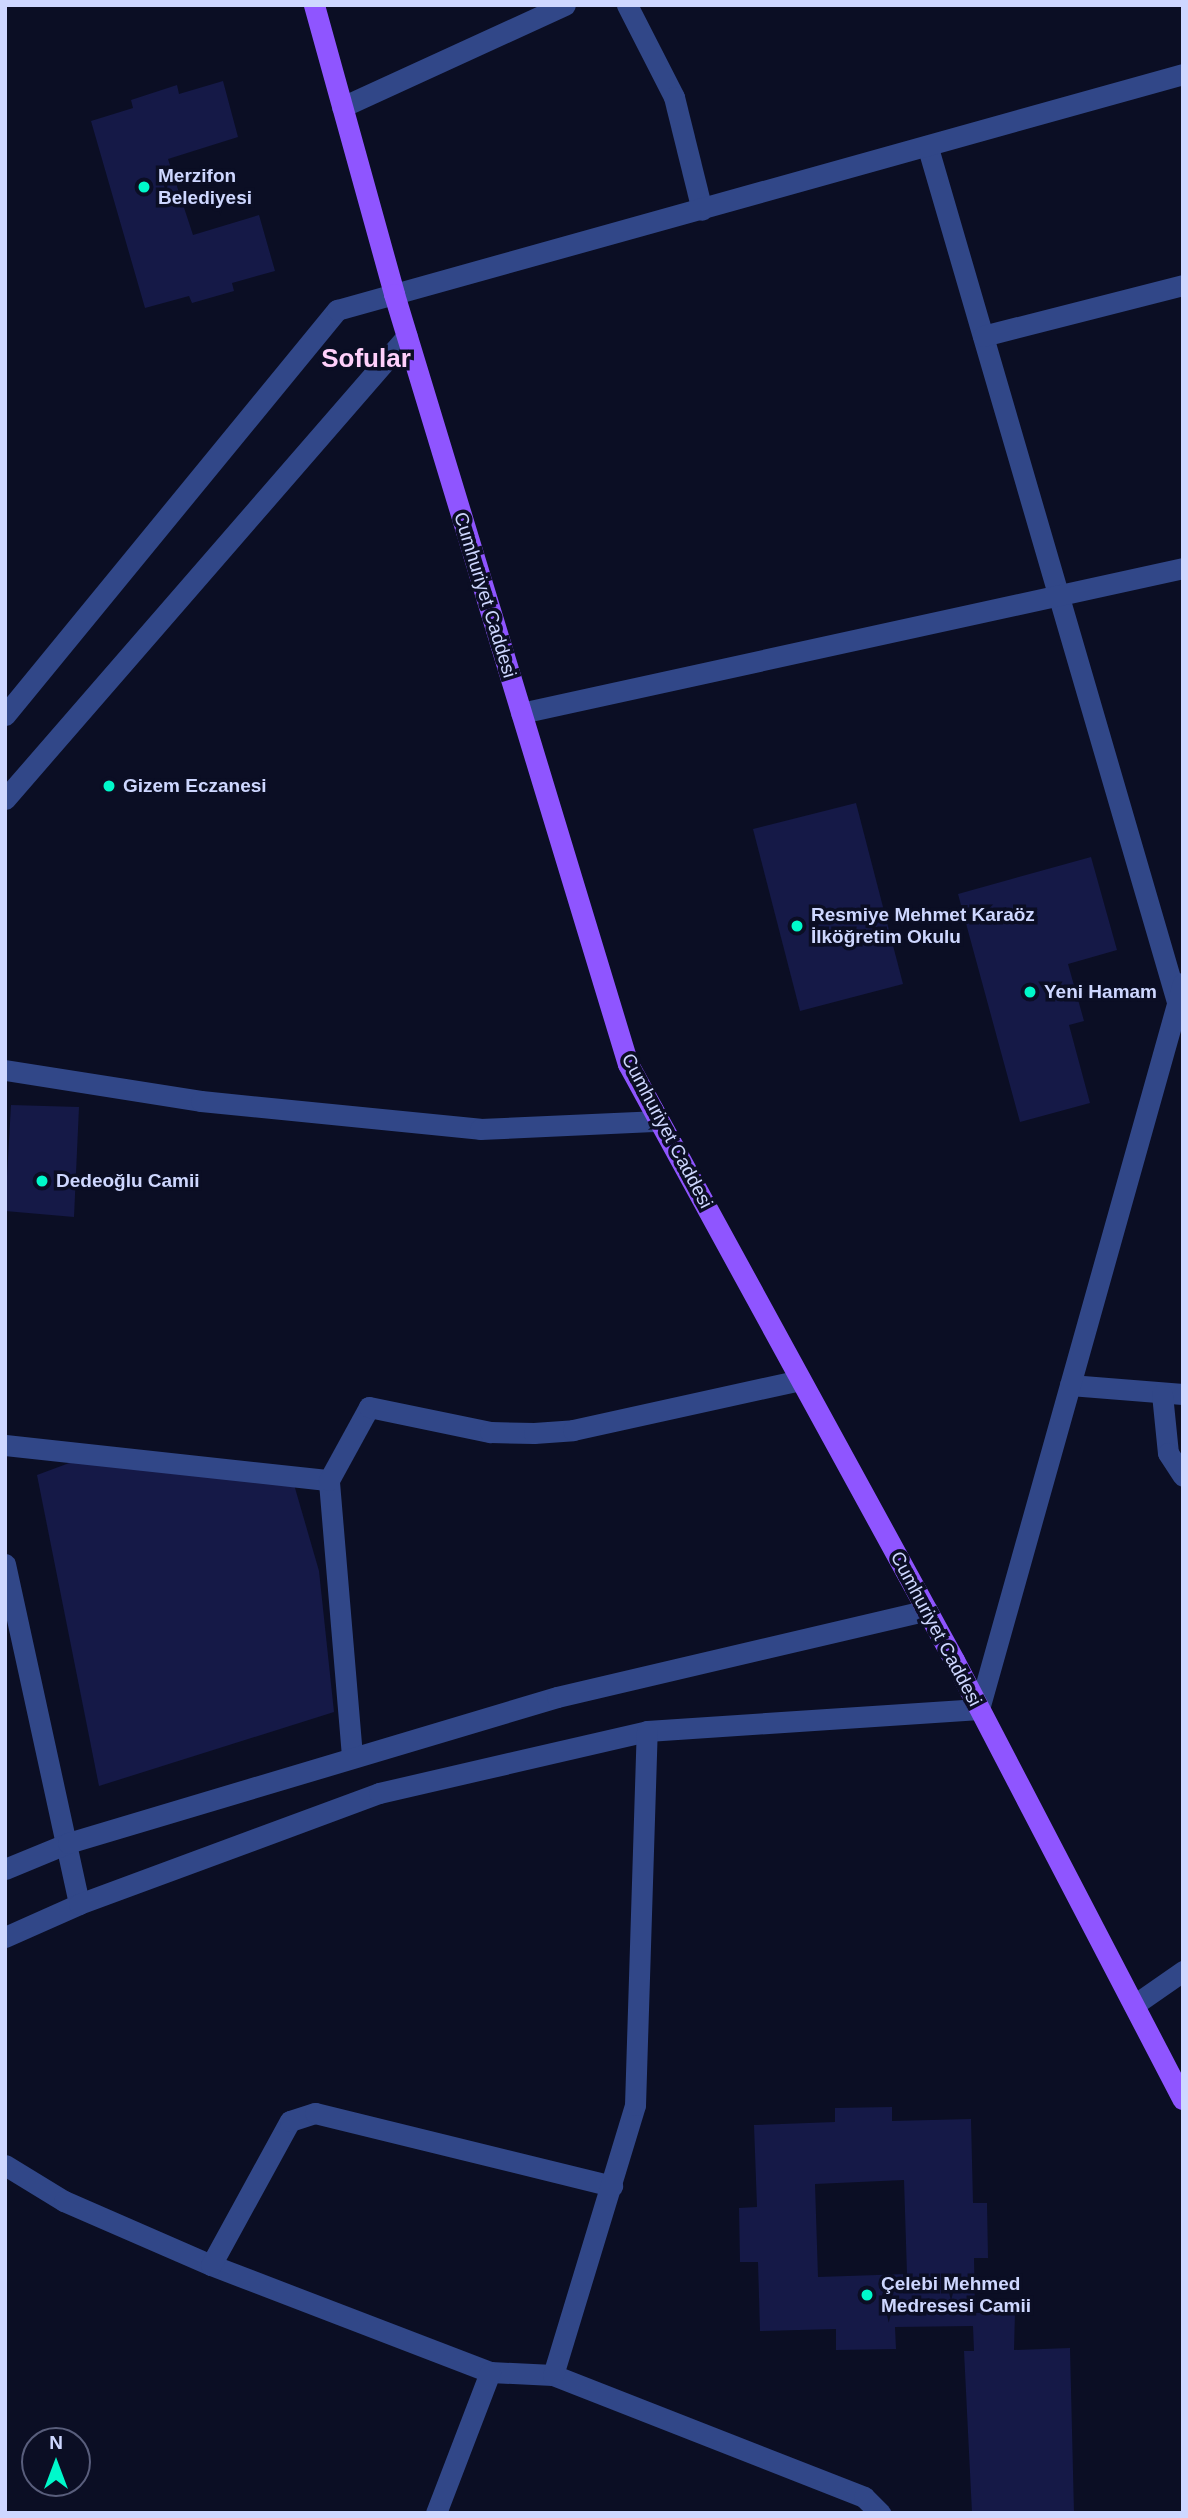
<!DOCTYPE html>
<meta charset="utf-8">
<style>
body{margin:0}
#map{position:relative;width:1188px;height:2518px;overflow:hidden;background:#0b0e24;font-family:Arial,sans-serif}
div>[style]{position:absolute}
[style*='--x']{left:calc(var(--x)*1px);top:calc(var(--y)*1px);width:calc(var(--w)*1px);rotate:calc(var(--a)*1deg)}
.building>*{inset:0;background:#151947}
.minor>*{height:21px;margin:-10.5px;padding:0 10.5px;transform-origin:10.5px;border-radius:10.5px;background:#314788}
.major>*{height:21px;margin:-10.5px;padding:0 10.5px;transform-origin:10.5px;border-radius:10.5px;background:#8f55ff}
.dots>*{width:19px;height:19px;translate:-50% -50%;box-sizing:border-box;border:4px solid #0b0e24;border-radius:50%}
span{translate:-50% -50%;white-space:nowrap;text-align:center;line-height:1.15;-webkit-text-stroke:7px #0b0e24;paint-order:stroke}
.poi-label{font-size:19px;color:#ced7ff;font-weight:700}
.left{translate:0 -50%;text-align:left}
.street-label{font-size:19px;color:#ced7ff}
.district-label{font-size:26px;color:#ffd0fb;font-weight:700}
.frame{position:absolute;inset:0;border:7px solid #ced7ff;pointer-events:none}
.north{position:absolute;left:21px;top:2427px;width:70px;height:70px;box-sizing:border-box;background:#0b0e24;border:2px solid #595e7c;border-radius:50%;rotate:0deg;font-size:19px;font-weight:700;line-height:28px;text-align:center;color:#ced7ff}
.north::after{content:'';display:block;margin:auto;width:24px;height:32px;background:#00f9cb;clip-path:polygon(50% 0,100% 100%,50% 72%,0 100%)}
</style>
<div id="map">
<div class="building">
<div style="clip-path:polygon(223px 81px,238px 137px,168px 159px,193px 235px,259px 215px,275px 271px,232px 283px,234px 291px,192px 303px,189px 296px,145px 308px,91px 121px,133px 108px,131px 100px,177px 85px,179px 94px)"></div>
<div style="clip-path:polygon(856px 803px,903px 984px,800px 1011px,753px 829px)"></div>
<div style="clip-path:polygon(1091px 857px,1117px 950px,1068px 964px,1084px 1021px,1069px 1025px,1090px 1103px,1020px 1122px,958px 894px)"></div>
<div style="clip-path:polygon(11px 1105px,79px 1107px,74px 1217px,5px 1211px)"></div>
<div style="clip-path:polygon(88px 1456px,293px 1481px,319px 1571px,334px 1712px,99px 1786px,37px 1475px)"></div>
<div style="clip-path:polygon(evenodd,892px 2107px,892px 2121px,971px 2119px,973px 2203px,987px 2203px,988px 2258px,974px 2258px,975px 2313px,1015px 2312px,1014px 2350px,1070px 2348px,1074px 2513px,972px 2513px,964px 2351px,974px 2351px,973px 2326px,895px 2327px,896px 2349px,836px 2350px,836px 2329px,760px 2331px,758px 2262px,740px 2262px,739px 2208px,757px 2207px,754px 2125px,835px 2122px,835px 2108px,892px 2107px,904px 2180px,907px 2274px,818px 2277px,815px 2184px,904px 2180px)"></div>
</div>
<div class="minor">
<div style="--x:627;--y:5;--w:103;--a:62.9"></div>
<div style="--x:674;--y:97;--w:116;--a:76.1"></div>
<div style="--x:342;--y:107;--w:245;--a:-24.6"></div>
<div style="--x:928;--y:148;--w:890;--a:73.74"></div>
<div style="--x:983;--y:336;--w:206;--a:-14.3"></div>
<div style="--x:521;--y:713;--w:678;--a:-12.35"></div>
<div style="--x:5;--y:715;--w:524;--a:-50.66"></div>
<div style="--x:337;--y:310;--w:878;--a:-15.59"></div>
<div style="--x:5;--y:799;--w:613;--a:-49.03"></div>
<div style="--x:5;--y:1070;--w:198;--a:9"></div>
<div style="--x:201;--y:1101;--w:280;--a:5.7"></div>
<div style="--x:480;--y:1129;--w:179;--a:-2.6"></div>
<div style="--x:1070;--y:1385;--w:113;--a:4.6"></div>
<div style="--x:1162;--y:1394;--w:59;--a:84.2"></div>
<div style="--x:1168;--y:1453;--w:27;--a:57"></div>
<div style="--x:5;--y:1445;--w:326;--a:6.2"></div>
<div style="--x:5;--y:1564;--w:348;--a:77.7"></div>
<div style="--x:352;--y:1756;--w:277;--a:-94.8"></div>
<div style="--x:329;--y:1480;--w:83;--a:-61.3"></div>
<div style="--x:369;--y:1407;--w:124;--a:11.7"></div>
<div style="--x:490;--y:1432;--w:44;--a:1.3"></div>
<div style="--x:534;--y:1433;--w:39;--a:-4"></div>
<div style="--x:573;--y:1430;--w:233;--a:-12.4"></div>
<div style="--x:5;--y:1869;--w:68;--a:-22.4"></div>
<div style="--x:68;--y:1843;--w:510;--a:-16.62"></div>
<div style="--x:557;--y:1697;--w:380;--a:-13.2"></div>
<div style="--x:5;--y:1937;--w:81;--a:-24"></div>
<div style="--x:79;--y:1904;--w:320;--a:-20.3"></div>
<div style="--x:379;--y:1793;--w:275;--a:-13"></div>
<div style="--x:647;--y:1731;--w:333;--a:-3.8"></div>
<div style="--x:979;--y:1709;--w:754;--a:-74.31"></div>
<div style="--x:1134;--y:2005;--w:60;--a:-34.8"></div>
<div style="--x:5;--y:2165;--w:69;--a:31.4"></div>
<div style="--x:64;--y:2201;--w:160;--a:23.5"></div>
<div style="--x:211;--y:2265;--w:299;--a:21"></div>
<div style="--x:490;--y:2372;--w:63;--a:2.7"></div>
<div style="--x:553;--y:2375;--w:334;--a:21.4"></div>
<div style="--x:864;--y:2497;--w:23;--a:45"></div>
<div style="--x:211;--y:2265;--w:164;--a:-61.3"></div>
<div style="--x:290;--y:2121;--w:26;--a:-18"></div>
<div style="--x:315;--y:2113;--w:306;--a:13.8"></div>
<div style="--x:553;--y:2375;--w:282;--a:-73.1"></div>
<div style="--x:635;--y:2105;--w:374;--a:-88.2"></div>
<div style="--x:436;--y:2513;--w:151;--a:-69"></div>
</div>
<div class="major">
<div style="--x:314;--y:5;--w:300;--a:74.5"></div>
<div style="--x:394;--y:294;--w:805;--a:73.1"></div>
<div style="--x:628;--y:1064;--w:679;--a:61.32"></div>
<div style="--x:954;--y:1660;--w:495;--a:62.5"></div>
</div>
<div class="dots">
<div style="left:144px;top:187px;background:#00f9cb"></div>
<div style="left:109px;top:786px;background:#00f9cb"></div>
<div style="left:797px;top:926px;background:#00f9cb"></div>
<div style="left:1030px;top:992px;background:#00f9cb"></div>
<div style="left:42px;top:1181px;background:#00f9cb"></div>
<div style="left:867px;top:2295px;background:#00f9cb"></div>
</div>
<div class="poi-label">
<span class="left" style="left:158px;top:187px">Merzifon<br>Belediyesi</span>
<span class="left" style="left:123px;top:786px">Gizem Eczanesi</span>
<span class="left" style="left:811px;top:926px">Resmiye Mehmet Karaöz<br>İlköğretim Okulu</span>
<span class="left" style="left:1044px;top:992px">Yeni Hamam</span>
<span class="left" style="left:56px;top:1181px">Dedeoğlu Camii</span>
<span class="left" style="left:881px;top:2295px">Çelebi Mehmed<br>Medresesi Camii</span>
</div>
<div class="street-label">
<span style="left:485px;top:595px;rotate:73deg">Cumhuriyet Caddesi</span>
<span style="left:667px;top:1131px;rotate:62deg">Cumhuriyet Caddesi</span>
<span style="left:936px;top:1629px;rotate:62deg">Cumhuriyet Caddesi</span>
</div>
<div class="district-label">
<span style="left:366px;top:359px">Sofular</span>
</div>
<div class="frame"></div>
<div class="north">N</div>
</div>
